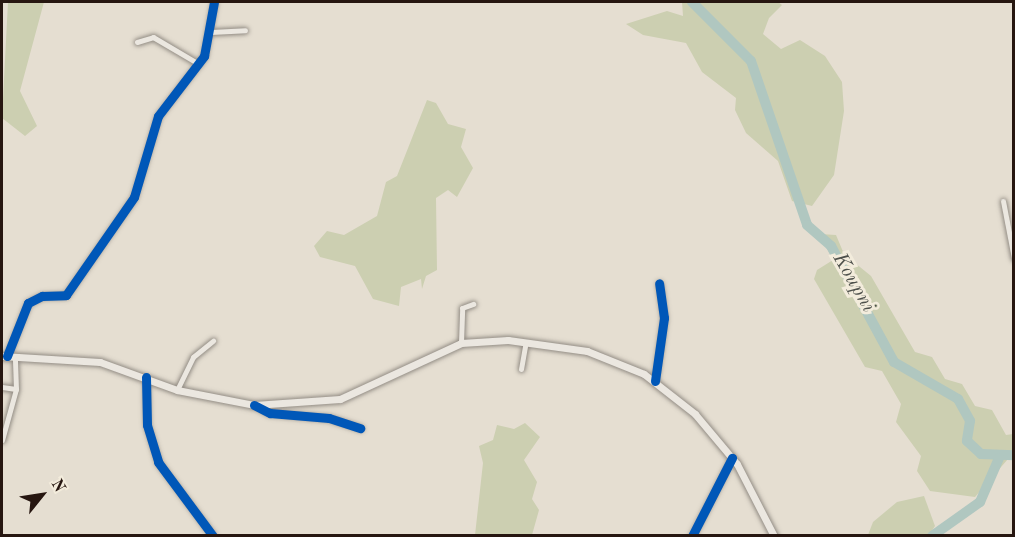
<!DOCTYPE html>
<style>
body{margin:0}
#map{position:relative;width:1015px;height:537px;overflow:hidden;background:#e5ded1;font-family:"Old Standard TT",serif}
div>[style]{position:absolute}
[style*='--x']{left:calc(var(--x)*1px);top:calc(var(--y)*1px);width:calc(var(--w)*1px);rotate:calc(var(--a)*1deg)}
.green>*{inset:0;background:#cccfb1}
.river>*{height:10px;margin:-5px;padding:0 5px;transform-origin:5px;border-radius:5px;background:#b0c7c0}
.roads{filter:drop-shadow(0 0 2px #938d85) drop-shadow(0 0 2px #938d85)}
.minor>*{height:5px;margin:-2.5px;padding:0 2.5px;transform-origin:2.5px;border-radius:2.5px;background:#ebe7e0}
.secondary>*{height:7px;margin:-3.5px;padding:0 3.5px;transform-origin:3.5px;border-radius:3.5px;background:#ebe7e0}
.cycleway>*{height:9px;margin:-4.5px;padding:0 4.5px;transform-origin:4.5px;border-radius:4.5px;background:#0057b8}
span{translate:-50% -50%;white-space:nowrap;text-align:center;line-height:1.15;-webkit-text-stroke:6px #f3ecdc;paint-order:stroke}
.water-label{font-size:20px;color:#4e504b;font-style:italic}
.frame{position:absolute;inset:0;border:3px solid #261610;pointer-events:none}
.north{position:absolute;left:12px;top:465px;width:60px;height:60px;-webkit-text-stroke:4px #f3ecdc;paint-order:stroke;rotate:60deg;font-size:16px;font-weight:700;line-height:24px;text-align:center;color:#261610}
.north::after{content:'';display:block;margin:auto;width:21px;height:27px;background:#261610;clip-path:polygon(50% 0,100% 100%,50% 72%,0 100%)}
</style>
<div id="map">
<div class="green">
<div style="clip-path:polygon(8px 2px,44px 2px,20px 91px,37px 126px,25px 136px,2px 118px)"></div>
<div style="clip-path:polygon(682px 2px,778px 2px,782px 5px,769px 18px,763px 34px,781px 49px,800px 40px,825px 56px,842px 82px,844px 111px,834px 175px,812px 206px,792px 201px,778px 161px,746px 133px,735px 110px,736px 98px,702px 72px,686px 43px,643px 35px,626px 24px,667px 11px,683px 16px)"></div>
<div style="clip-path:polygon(427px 100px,436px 103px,448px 124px,466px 129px,461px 147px,473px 168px,457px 197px,448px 190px,436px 198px,437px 270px,426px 276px,422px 289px,421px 279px,401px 287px,399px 306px,373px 299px,355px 266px,320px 257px,314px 246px,327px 231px,344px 235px,377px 216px,386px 182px,397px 176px)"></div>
<div style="clip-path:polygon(820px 234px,836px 235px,844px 254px,871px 276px,915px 352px,932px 357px,945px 379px,962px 384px,975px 406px,992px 410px,1006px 435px,1013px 434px,1013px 460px,1008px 459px,975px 497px,930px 491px,917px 471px,921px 456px,896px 422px,901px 404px,882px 371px,865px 367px,814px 279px,817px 270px,833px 260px)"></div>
<div style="clip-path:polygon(525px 423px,540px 437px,524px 460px,537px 482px,532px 499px,539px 510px,532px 535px,475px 535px,483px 463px,479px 446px,493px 440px,497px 425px,514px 429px)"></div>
<div style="clip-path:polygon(924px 496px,935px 526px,929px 535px,868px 535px,873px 522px,897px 502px)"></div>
</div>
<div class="river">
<div style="--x:692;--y:2;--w:83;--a:45"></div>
<div style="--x:751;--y:61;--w:173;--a:71.1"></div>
<div style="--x:807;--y:225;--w:32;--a:41"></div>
<div style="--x:831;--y:246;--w:132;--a:61.5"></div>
<div style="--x:894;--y:362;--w:74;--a:30"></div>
<div style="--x:958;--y:399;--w:25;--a:61"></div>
<div style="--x:970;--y:421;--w:20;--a:99"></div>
<div style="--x:967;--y:441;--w:19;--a:43"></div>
<div style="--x:981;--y:454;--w:33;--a:2"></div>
<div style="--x:932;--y:536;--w:59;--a:-35.3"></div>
<div style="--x:980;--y:502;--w:48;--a:-66.6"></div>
</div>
<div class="roads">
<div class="minor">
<div style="--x:211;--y:32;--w:34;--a:-3"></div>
<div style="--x:137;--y:42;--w:17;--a:-17"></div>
<div style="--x:153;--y:37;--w:53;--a:30.4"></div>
<div style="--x:1003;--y:201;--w:58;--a:79.1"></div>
<div style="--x:461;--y:343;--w:35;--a:-88"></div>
<div style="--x:462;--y:308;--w:12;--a:-20"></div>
<div style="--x:7;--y:356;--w:57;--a:-68.4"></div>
<div style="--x:28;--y:303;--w:16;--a:-27"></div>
<div style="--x:42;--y:296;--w:24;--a:-2"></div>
<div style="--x:66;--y:295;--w:119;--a:-55.2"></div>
<div style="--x:134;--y:197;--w:84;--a:-73.5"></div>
<div style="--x:158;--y:116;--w:76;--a:-52.5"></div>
<div style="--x:204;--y:56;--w:55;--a:-79.5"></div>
<div style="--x:521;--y:369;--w:27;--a:-80"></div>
<div style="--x:146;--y:377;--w:48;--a:88.8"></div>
<div style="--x:147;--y:425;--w:39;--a:73"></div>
<div style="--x:158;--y:462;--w:92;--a:53.4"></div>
<div style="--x:655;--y:381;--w:64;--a:-81.9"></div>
<div style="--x:664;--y:318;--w:35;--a:-98"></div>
<div style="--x:2;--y:387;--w:14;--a:8"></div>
<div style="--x:177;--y:390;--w:37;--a:-64"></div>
<div style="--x:193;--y:357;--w:26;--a:-39"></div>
<div style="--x:254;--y:405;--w:18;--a:27"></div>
<div style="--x:270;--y:413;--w:59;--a:4.8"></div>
<div style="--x:329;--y:418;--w:33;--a:18"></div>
<div style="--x:2;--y:440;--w:53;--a:-74.6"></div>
<div style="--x:16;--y:389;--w:33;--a:-92"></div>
<div style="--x:692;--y:536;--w:88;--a:-62.9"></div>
</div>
<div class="secondary">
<div style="--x:2;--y:356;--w:98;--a:3.5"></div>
<div style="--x:100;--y:362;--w:82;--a:20"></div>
<div style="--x:177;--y:390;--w:78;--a:11"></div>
<div style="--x:254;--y:405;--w:86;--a:-4"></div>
<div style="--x:340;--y:399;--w:133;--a:-24.8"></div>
<div style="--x:461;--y:343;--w:47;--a:-3.7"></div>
<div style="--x:508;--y:340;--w:80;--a:7.9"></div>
<div style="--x:587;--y:351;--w:61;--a:22"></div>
<div style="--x:644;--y:374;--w:65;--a:38.1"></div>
<div style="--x:695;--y:414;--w:65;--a:50"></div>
<div style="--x:737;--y:464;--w:81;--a:62.8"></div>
</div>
</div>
<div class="cycleway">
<div style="--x:7;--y:356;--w:57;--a:-68.4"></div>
<div style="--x:28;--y:303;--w:16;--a:-27"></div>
<div style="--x:42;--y:296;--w:24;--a:-2"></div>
<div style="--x:66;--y:295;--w:119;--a:-55.2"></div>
<div style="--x:134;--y:197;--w:84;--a:-73.5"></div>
<div style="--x:158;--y:116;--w:76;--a:-52.5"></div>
<div style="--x:204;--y:56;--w:55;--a:-79.5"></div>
<div style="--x:146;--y:377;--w:48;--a:88.8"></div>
<div style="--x:147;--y:425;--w:39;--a:73"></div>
<div style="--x:158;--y:462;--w:92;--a:53.4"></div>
<div style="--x:655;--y:381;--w:64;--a:-81.9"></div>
<div style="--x:664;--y:318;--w:35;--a:-98"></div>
<div style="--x:254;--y:405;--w:18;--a:27"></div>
<div style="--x:270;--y:413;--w:59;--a:4.8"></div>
<div style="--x:329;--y:418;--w:33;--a:18"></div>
<div style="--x:692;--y:536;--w:88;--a:-62.9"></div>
</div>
<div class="water-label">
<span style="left:853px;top:283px;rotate:60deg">Koupni</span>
</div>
<div class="frame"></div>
<div class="north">N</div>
</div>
